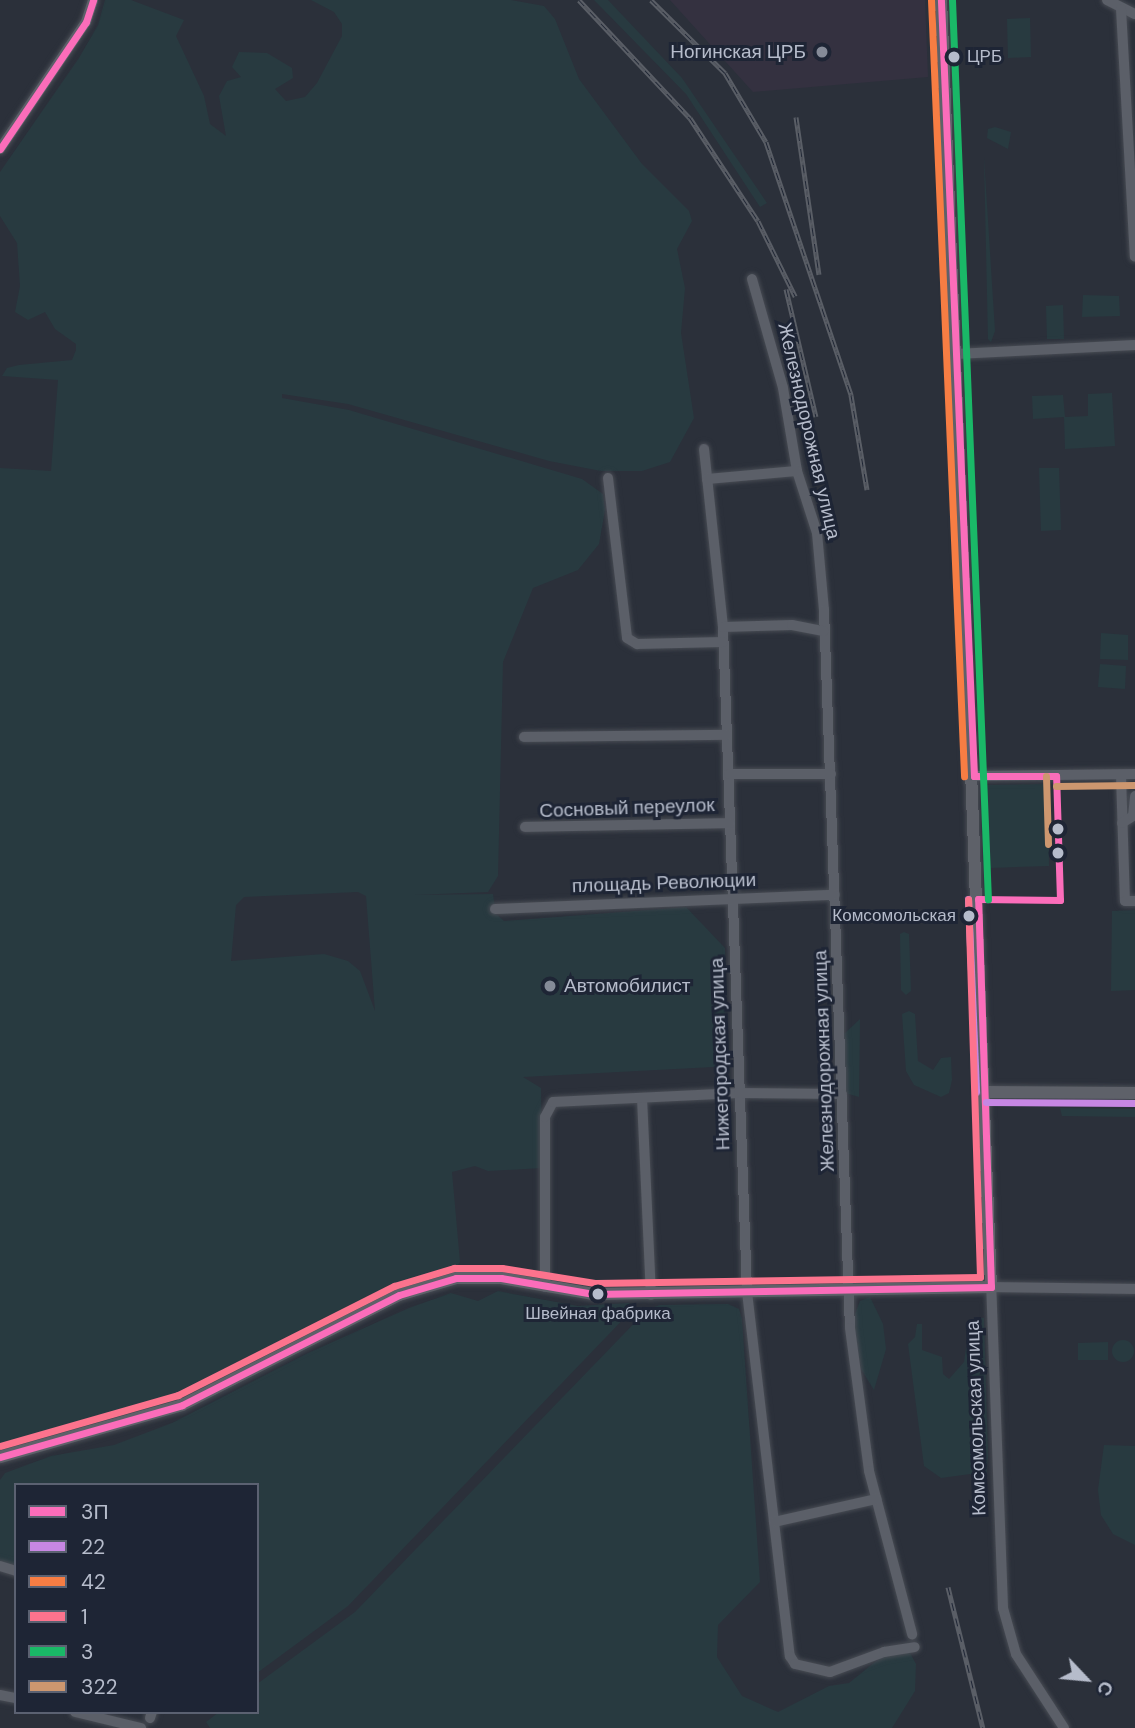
<!DOCTYPE html>
<meta charset="utf-8">
<style>
body{margin:0}
#map{position:relative;width:1135px;height:1728px;overflow:hidden;background:#2b303a;font-family:"DM Sans",sans-serif}
div>[style]{position:absolute}
[style*='--x']{left:calc(var(--x)*1px);top:calc(var(--y)*1px);width:calc(var(--w)*1px);rotate:calc(var(--a)*1deg)}
.medical>*{inset:0;background:#343140}
.green>*{inset:0;background:#283a40}
.round{border-radius:50%}
.roads{filter:drop-shadow(0 0 2px #474b53) drop-shadow(0 0 2px #474b53)}
.minor>*{height:10px;margin:-5px;padding:0 5px;transform-origin:5px;border-radius:5px;background:#5b5f68}
.major>*{height:12px;margin:-6px;padding:0 6px;transform-origin:6px;border-radius:6px;background:#5e6169}
.rail>*{height:5px;margin-top:-2.5px;transform-origin:0;background:repeating-linear-gradient(90deg,#1e2535 0 8px,#5a5e66 0 16px);box-sizing:border-box;border-block:2px solid #5a5e66}
.bus-1>*{height:7px;margin:-3.5px;padding:0 3.5px;transform-origin:3.5px;border-radius:3.5px;background:#fb6dba}
.bus-2>*{height:7px;margin:-3.5px;padding:0 3.5px;transform-origin:3.5px;border-radius:3.5px;background:#c787e3}
.bus-3>*{height:7px;margin:-3.5px;padding:0 3.5px;transform-origin:3.5px;border-radius:3.5px;background:#f77d43}
.bus-4>*{height:7px;margin:-3.5px;padding:0 3.5px;transform-origin:3.5px;border-radius:3.5px;background:#fc738d}
.bus-5>*{height:7px;margin:-3.5px;padding:0 3.5px;transform-origin:3.5px;border-radius:3.5px;background:#1ab867}
.bus-6>*{height:7px;margin:-3.5px;padding:0 3.5px;transform-origin:3.5px;border-radius:3.5px;background:#cd976f}
.dots>*{width:19px;height:19px;translate:-50% -50%;box-sizing:border-box;border:4px solid #1e2535;border-radius:50%}
span{translate:-50% -50%;white-space:nowrap;text-align:center;line-height:1.15;-webkit-text-stroke:6px #1e2535;paint-order:stroke}
.bus-label{font-size:17px;color:#b6bccb}
.left{translate:0 -50%;text-align:left}
.right{translate:-100% -50%;text-align:right}
.poi-label{font-size:19px;color:#b6bccb}
.street-label{font-size:19px;color:#b6bccb}
.legend{position:absolute;left:14px;top:1483px;width:245px;height:231px;box-sizing:border-box;background:#1e2535;border:2px solid #5b6171;margin:0;padding:9px 12px;list-style:none;font-size:21px;color:#b6bccb}
.legend li{display:flex;align-items:center;gap:14px;height:35px}
.legend b{width:35px;border:2px solid #5b6171}
.north{position:absolute;left:1051px;top:1644px;width:70px;height:70px;-webkit-text-stroke:5px #1e2535;paint-order:stroke;rotate:116deg;font-size:19px;font-weight:700;line-height:28px;text-align:center;color:#b6bccb}
.north::after{content:'';display:block;margin:auto;width:24px;height:32px;background:#b6bccb;clip-path:polygon(50% 0,100% 100%,50% 72%,0 100%)}
</style>
<div id="map">
<div class="medical">
<div style="clip-path:polygon(670px 0,925px 0,928px 77px,753px 92px)"></div>
</div>
<div class="green">
<div style="clip-path:polygon(evenodd,105px 0,131px 0,184px 20px,176px 36px,204px 96px,210px 124px,226px 136px,219px 96px,227px 81px,241px 77px,232px 67px,239px 52px,267px 53px,292px 68px,293px 78px,275px 89px,286px 101px,305px 97px,317px 83px,342px 36px,342px 24px,334px 12px,311px 0,511px 0,544px 6px,555px 19px,579px 79px,642px 164px,689px 211px,692px 221px,677px 249px,685px 288px,681px 333px,694px 418px,670px 462px,642px 471px,601px 471px,549px 461px,348px 404px,282px 394px,282px 398px,349px 410px,582px 479px,603px 494px,605px 510px,599px 544px,578px 570px,533px 588px,503px 662px,498px 876px,488px 892px,414px 895px,493px 894px,496px 914px,504px 921px,686px 907px,725px 948px,726px 1063px,713px 1067px,523px 1077px,541px 1088px,542px 1168px,488px 1171px,475px 1166px,452px 1172px,460px 1262px,453px 1272px,410px 1285px,323px 1325px,184px 1395px,0 1446px,0 468px,51px 471px,58px 380px,2px 376px,7px 368px,19px 365px,72px 360px,76px 350px,76px 344px,55px 329px,45px 312px,28px 320px,15px 312px,20px 286px,17px 243px,0 216px,0 172px,79px 58px,98px 25px,105px 0,358px 892px,366px 896px,375px 1011px,360px 971px,348px 961px,324px 954px,231px 961px,236px 905px,244px 897px,358px 892px)"></div>
<div style="clip-path:polygon(594px 0,608px 0,682px 78px,767px 203px,760px 207px,686px 94px)"></div>
<div style="clip-path:polygon(1030px 18px,1031px 57px,1008px 58px,1007px 19px)"></div>
<div style="clip-path:polygon(995px 127px,1011px 132px,1008px 149px,987px 138px,988px 129px)"></div>
<div style="clip-path:polygon(984px 157px,995px 331px,991px 342px,988px 339px)"></div>
<div style="clip-path:polygon(1083px 295px,1119px 296px,1120px 316px,1082px 317px)"></div>
<div style="clip-path:polygon(1063px 305px,1064px 339px,1047px 339px,1046px 306px)"></div>
<div style="clip-path:polygon(1112px 393px,1115px 446px,1065px 449px,1064px 417px,1033px 419px,1032px 396px,1063px 395px,1065px 417px,1088px 416px,1088px 394px)"></div>
<div style="clip-path:polygon(1039px 468px,1059px 468px,1061px 530px,1041px 531px)"></div>
<div style="clip-path:polygon(1101px 633px,1128px 635px,1128px 660px,1100px 659px)"></div>
<div style="clip-path:polygon(1100px 664px,1126px 666px,1125px 689px,1098px 687px)"></div>
<div style="clip-path:polygon(1048px 784px,1049px 866px,990px 868px,984px 785px)"></div>
<div style="clip-path:polygon(1135px 910px,1135px 990px,1111px 991px,1112px 911px)"></div>
<div style="clip-path:polygon(904px 932px,909px 934px,911px 991px,906px 995px,901px 990px,900px 934px)"></div>
<div style="clip-path:polygon(909px 1011px,915px 1014px,918px 1061px,933px 1070px,941px 1058px,951px 1057px,952px 1080px,949px 1093px,941px 1097px,914px 1085px,906px 1071px,902px 1014px)"></div>
<div style="clip-path:polygon(860px 1019px,859px 1097px,845px 1093px,844px 1034px)"></div>
<div style="clip-path:polygon(1060px 1108px,1135px 1109px,1135px 1117px,1062px 1116px)"></div>
<div style="clip-path:polygon(498px 1291px,578px 1306px,629px 1303px,633px 1309px,348px 1606px,257px 1673px,257px 1485px,16px 1485px,16px 1571px,0 1563px,0 1480px,5px 1473px,51px 1456px,114px 1445px,172px 1423px,308px 1353px,409px 1308px,451px 1293px,478px 1301px)"></div>
<div style="clip-path:polygon(870px 1297px,883px 1324px,886px 1349px,874px 1390px,861px 1369px,853px 1319px,860px 1301px)"></div>
<div style="clip-path:polygon(728px 1304px,739px 1309px,742px 1319px,760px 1582px,718px 1625px,717px 1657px,742px 1696px,778px 1712px,829px 1686px,849px 1683px,881px 1657px,909px 1651px,916px 1664px,915px 1691px,892px 1728px,210px 1728px,206px 1722px,219px 1712px,257px 1712px,257px 1684px,355px 1612px,648px 1309px,660px 1305px)"></div>
<div style="clip-path:polygon(980px 1318px,984px 1318px,988px 1455px,986px 1483px,982px 1484px,970px 1474px,941px 1478px,924px 1466px,908px 1344px,915px 1337px,917px 1324px,922px 1324px,922px 1350px,942px 1357px,943px 1374px,949px 1379px,964px 1362px,966px 1348px,973px 1345px)"></div>
<div class="round" style="left:1112px;top:1340px;width:22px;height:22px"></div>
<div style="clip-path:polygon(1108px 1342px,1108px 1360px,1078px 1360px,1078px 1343px)"></div>
<div style="clip-path:polygon(1104px 1445px,1135px 1446px,1135px 1545px,1113px 1534px,1101px 1515px,1098px 1490px)"></div>
</div>
<div class="roads">
<div class="minor">
<div style="--x:1107;--y:0;--w:31;--a:27"></div>
<div style="--x:1121;--y:9;--w:248;--a:86.8"></div>
<div style="--x:0;--y:149;--w:153;--a:-55.9"></div>
<div style="--x:86;--y:22;--w:23;--a:-72"></div>
<div style="--x:752;--y:279;--w:113;--a:74.1"></div>
<div style="--x:783;--y:388;--w:84;--a:80.4"></div>
<div style="--x:797;--y:471;--w:65;--a:72.1"></div>
<div style="--x:817;--y:533;--w:77;--a:84.8"></div>
<div style="--x:824;--y:610;--w:718;--a:87.93"></div>
<div style="--x:850;--y:1328;--w:144;--a:82.4"></div>
<div style="--x:869;--y:1471;--w:169;--a:75.2"></div>
<div style="--x:956;--y:354;--w:179;--a:-2.9"></div>
<div style="--x:704;--y:449;--w:179;--a:83.9"></div>
<div style="--x:723;--y:627;--w:665;--a:87.93"></div>
<div style="--x:747;--y:1292;--w:367;--a:83.3"></div>
<div style="--x:790;--y:1656;--w:9;--a:58"></div>
<div style="--x:795;--y:1664;--w:36;--a:13"></div>
<div style="--x:830;--y:1672;--w:58;--a:-20.3"></div>
<div style="--x:884;--y:1652;--w:31;--a:-9"></div>
<div style="--x:608;--y:478;--w:161;--a:83.2"></div>
<div style="--x:627;--y:638;--w:12;--a:31"></div>
<div style="--x:637;--y:644;--w:86;--a:-1.3"></div>
<div style="--x:707;--y:479;--w:90;--a:-5.1"></div>
<div style="--x:723;--y:627;--w:69;--a:-1.7"></div>
<div style="--x:792;--y:625;--w:32;--a:11"></div>
<div style="--x:524;--y:737;--w:203;--a:-0.6"></div>
<div style="--x:729;--y:774;--w:102;--a:0"></div>
<div style="--x:1121;--y:775;--w:126;--a:88.2"></div>
<div style="--x:1125;--y:901;--w:10;--a:0"></div>
<div style="--x:974;--y:776;--w:161;--a:-0.7"></div>
<div style="--x:1122;--y:823;--w:13;--a:-32"></div>
<div style="--x:1133;--y:816;--w:20;--a:-84"></div>
<div style="--x:525;--y:827;--w:205;--a:-1.1"></div>
<div style="--x:495;--y:909;--w:340;--a:-2.4"></div>
<div style="--x:642;--y:1098;--w:197;--a:87.4"></div>
<div style="--x:545;--y:1287;--w:170;--a:-90"></div>
<div style="--x:545;--y:1117;--w:17;--a:-62"></div>
<div style="--x:553;--y:1102;--w:186;--a:-2.8"></div>
<div style="--x:739;--y:1093;--w:103;--a:0.6"></div>
<div style="--x:774;--y:1522;--w:105;--a:-12.7"></div>
<div style="--x:0;--y:1566;--w:17;--a:17"></div>
<div style="--x:0;--y:1695;--w:16;--a:11"></div>
<div style="--x:75;--y:1712;--w:68;--a:13.6"></div>
<div style="--x:150;--y:1718;--w:6;--a:-72"></div>
<div style="--x:1064;--y:1728;--w:88;--a:-123"></div>
<div style="--x:1016;--y:1654;--w:48;--a:-105.8"></div>
<div style="--x:1003;--y:1608;--w:321;--a:-92.1"></div>
<div style="--x:991;--y:1287;--w:144;--a:0.8"></div>
</div>
<div class="major">
<div style="--x:986;--y:1092;--w:149;--a:0.4"></div>
<div style="--x:0;--y:1457;--w:189;--a:-15.9"></div>
<div style="--x:182;--y:1405;--w:243;--a:-26.9"></div>
<div style="--x:399;--y:1295;--w:59;--a:-16.6"></div>
<div style="--x:456;--y:1278;--w:45;--a:0"></div>
<div style="--x:501;--y:1278;--w:94;--a:9.8"></div>
<div style="--x:594;--y:1294;--w:397;--a:-1"></div>
<div style="--x:991;--y:1287;--w:1288;--a:-92.22"></div>
</div>
</div>
<div class="rail">
<div style="--x:579;--y:0;--w:162;--a:46.8"></div>
<div style="--x:690;--y:118;--w:123;--a:56.6"></div>
<div style="--x:758;--y:221;--w:84;--a:63.7"></div>
<div style="--x:651;--y:0;--w:104;--a:44.6"></div>
<div style="--x:725;--y:73;--w:80;--a:59.3"></div>
<div style="--x:766;--y:142;--w:267;--a:71.4"></div>
<div style="--x:851;--y:395;--w:96;--a:80.4"></div>
<div style="--x:796;--y:117;--w:159;--a:81.7"></div>
<div style="--x:786;--y:289;--w:131;--a:76.8"></div>
<div style="--x:948;--y:1587;--w:145;--a:76.1"></div>
</div>
<div class="bus-1">
<div style="--x:0;--y:149;--w:153;--a:-55.9"></div>
<div style="--x:86;--y:22;--w:23;--a:-72"></div>
<div style="--x:0;--y:1457;--w:189;--a:-15.9"></div>
<div style="--x:182;--y:1405;--w:243;--a:-26.9"></div>
<div style="--x:399;--y:1295;--w:59;--a:-16.6"></div>
<div style="--x:456;--y:1278;--w:45;--a:0"></div>
<div style="--x:501;--y:1278;--w:94;--a:9.8"></div>
<div style="--x:594;--y:1294;--w:397;--a:-1"></div>
<div style="--x:991;--y:1287;--w:388;--a:-91.9"></div>
<div style="--x:978;--y:899;--w:82;--a:0.7"></div>
<div style="--x:1060;--y:900;--w:124;--a:-91.8"></div>
<div style="--x:1056;--y:776;--w:82;--a:180"></div>
<div style="--x:974;--y:776;--w:777;--a:-92.44"></div>
</div>
<div class="bus-2">
<div style="--x:968;--y:899;--w:193;--a:87.6"></div>
<div style="--x:986;--y:1102;--w:149;--a:0.4"></div>
</div>
<div class="bus-3">
<div style="--x:931;--y:0;--w:777;--a:87.56"></div>
</div>
<div class="bus-4">
<div style="--x:0;--y:1446;--w:185;--a:-16"></div>
<div style="--x:178;--y:1395;--w:242;--a:-26.8"></div>
<div style="--x:394;--y:1286;--w:63;--a:-16.7"></div>
<div style="--x:454;--y:1268;--w:48;--a:0"></div>
<div style="--x:502;--y:1268;--w:94;--a:9.2"></div>
<div style="--x:595;--y:1283;--w:385;--a:-0.9"></div>
<div style="--x:980;--y:1277;--w:378;--a:-91.8"></div>
</div>
<div class="bus-5">
<div style="--x:952;--y:0;--w:900;--a:87.71"></div>
</div>
<div class="bus-6">
<div style="--x:1046;--y:776;--w:68;--a:88.3"></div>
<div style="--x:1056;--y:786;--w:79;--a:-0.7"></div>
</div>
<div class="dots">
<div style="left:822px;top:52px;background:#858b98"></div>
<div style="left:954px;top:57px;background:#b6bccb"></div>
<div style="left:1058px;top:829px;background:#b6bccb"></div>
<div style="left:1058px;top:853px;background:#b6bccb"></div>
<div style="left:969px;top:916px;background:#b6bccb"></div>
<div style="left:550px;top:986px;background:#858b98"></div>
<div style="left:598px;top:1294px;background:#b6bccb"></div>
</div>
<div class="bus-label">
<span class="left" style="left:967px;top:57px">ЦРБ</span>
<span class="right" style="left:956px;top:916px">Комсомольская</span>
<span style="left:598px;top:1314px">Швейная фабрика</span>
</div>
<div class="poi-label">
<span class="right" style="left:806px;top:52px">Ногинская ЦРБ</span>
<span class="left" style="left:564px;top:986px">Автомобилист</span>
</div>
<div class="street-label">
<span style="left:809px;top:431px;rotate:77deg">Железнодорожная улица</span>
<span style="left:627px;top:808px;rotate:-2deg">Сосновый переулок</span>
<span style="left:664px;top:883px;rotate:-2deg">площадь Революции</span>
<span style="left:720px;top:1054px;rotate:-92deg">Нижегородская улица</span>
<span style="left:824px;top:1061px;rotate:-92deg">Железнодорожная улица</span>
<span style="left:976px;top:1418px;rotate:-92deg">Комсомольская улица</span>
</div>
<ul class="legend">
<li><b style="height:9px;background:#fb6dba"></b>3П</li>
<li><b style="height:9px;background:#c787e3"></b>22</li>
<li><b style="height:9px;background:#f77d43"></b>42</li>
<li><b style="height:9px;background:#fc738d"></b>1</li>
<li><b style="height:9px;background:#1ab867"></b>3</li>
<li><b style="height:9px;background:#cd976f"></b>322</li>
</ul>
<div class="north">С</div>
</div>
